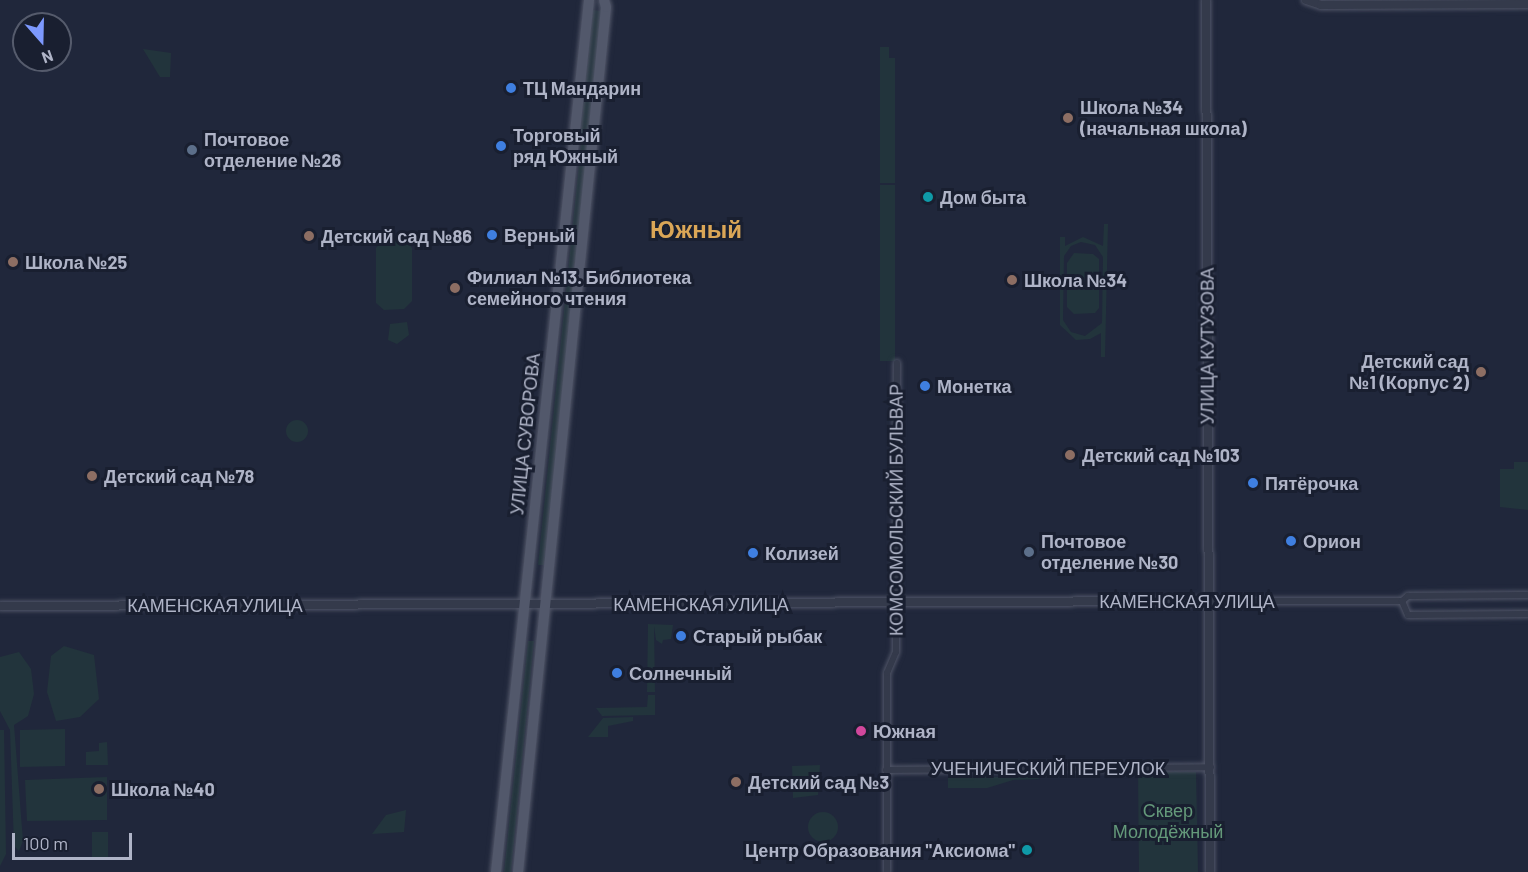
<!DOCTYPE html>
<meta charset="utf-8">
<style>
body{margin:0}
#map{position:relative;width:1528px;height:872px;overflow:hidden;background:#20273b;font-family:Barlow,sans-serif}
div>[style]{position:absolute}
[style*='--x']{left:calc(var(--x)*1px);top:calc(var(--y)*1px);width:calc(var(--w)*1px);rotate:calc(var(--a)*1deg)}
.green>*{inset:0;background:#22343c}
.round{border-radius:50%}
.roads{filter:drop-shadow(0 0 2px #4f5466) drop-shadow(0 0 2px #4f5466)}
.minor>*{height:6px;margin:-3px;padding:0 3px;transform-origin:3px;border-radius:3px;background:#343a4b}
.tertiary>*{height:8px;margin:-4px;padding:0 4px;transform-origin:4px;border-radius:4px;background:#343a4b}
.primary>*{height:10px;margin:-5px;padding:0 5px;transform-origin:5px;border-radius:5px;background:#52586b}
.dots>*{width:16px;height:16px;translate:-50% -50%;box-sizing:border-box;border:3px solid #191f30;border-radius:50%}
span{translate:-50% -50%;white-space:nowrap;text-align:center;line-height:1.15;-webkit-text-stroke:6px #191f30;paint-order:stroke}
.poi-label{font-size:18px;color:#afb4c7;font-weight:700}
.left{translate:0 -50%;text-align:left}
.right{translate:-100% -50%;text-align:right}
.street-label{font-size:18px;color:#afb4c7}
.park-label{font-size:18px;color:#64997a}
.district-label{font-size:24px;color:#daa657;font-weight:700}
.north{position:absolute;left:12px;top:12px;width:60px;height:60px;box-sizing:border-box;background:#191f30;border:2px solid #555b6c;border-radius:50%;rotate:160deg;font-size:16px;font-weight:700;line-height:24px;text-align:center;color:#afb4c7}
.north::after{content:'';display:block;margin:auto;width:21px;height:27px;background:#7d99fe;clip-path:polygon(50% 0,100% 100%,50% 72%,0 100%)}
.scale{position:absolute;left:12px;top:833px;width:120px;height:27px;box-sizing:border-box;border:3px solid #afb4c7;border-top:0;padding-left:8px;font-size:18px;line-height:21px;white-space:nowrap;color:#afb4c7;-webkit-text-stroke:4px #191f30;paint-order:stroke}
</style>
<div id="map">
<div class="green">
<div style="clip-path:polygon(593px 10px,601px 11px,588px 138px,580px 137px)"></div>
<div style="clip-path:polygon(880px 47px,889px 47px,889px 58px,895px 58px,895px 183px,880px 183px)"></div>
<div style="clip-path:polygon(143px 49px,171px 53px,170px 77px,160px 77px)"></div>
<div style="clip-path:polygon(581px 144px,588px 144px,544px 565px,538px 565px)"></div>
<div style="clip-path:polygon(880px 185px,895px 185px,895px 361px,880px 361px)"></div>
<div style="clip-path:polygon(evenodd,1104px 224px,1108px 224px,1105px 357px,1101px 357px,1101px 333px,1090px 339px,1076px 340px,1060px 325px,1060px 237px,1065px 237px,1065px 246px,1083px 237px,1103px 246px,1104px 224px,1081px 242px,1095px 245px,1103px 257px,1102px 323px,1085px 336px,1071px 332px,1063px 320px,1064px 256px,1071px 246px,1081px 242px)"></div>
<div style="clip-path:polygon(406px 240px,412px 248px,412px 301px,404px 309px,384px 310px,376px 303px,376px 248px,382px 241px)"></div>
<div style="clip-path:polygon(1074px 253px,1093px 254px,1099px 259px,1099px 308px,1095px 313px,1074px 314px,1067px 307px,1067px 263px)"></div>
<div style="clip-path:polygon(407px 322px,409px 335px,397px 344px,388px 340px,390px 324px)"></div>
<div class="round" style="left:286px;top:420px;width:22px;height:22px"></div>
<div style="clip-path:polygon(1514px 462px,1528px 462px,1528px 510px,1500px 507px,1500px 469px,1514px 469px)"></div>
<div style="clip-path:polygon(648px 624px,673px 625px,671px 639px,663px 640px,662px 644px,656px 640px,654px 626px,655px 692px,647px 692px)"></div>
<div style="clip-path:polygon(528px 641px,534px 641px,511px 872px,504px 872px)"></div>
<div style="clip-path:polygon(64px 646px,94px 655px,99px 699px,80px 717px,56px 721px,47px 692px,51px 656px)"></div>
<div style="clip-path:polygon(19px 652px,31px 669px,34px 694px,28px 716px,14px 725px,23px 841px,19px 851px,14px 846px,10px 730px,0 711px,0 657px)"></div>
<div style="clip-path:polygon(648px 695px,655px 695px,655px 715px,602px 716px,596px 708px,647px 707px)"></div>
<div style="clip-path:polygon(633px 717px,633px 721px,608px 726px,608px 737px,588px 737px,603px 718px)"></div>
<div style="clip-path:polygon(65px 729px,65px 766px,20px 767px,20px 730px)"></div>
<div style="clip-path:polygon(0 730px,4px 730px,6px 854px,0 866px)"></div>
<div style="clip-path:polygon(107px 742px,108px 765px,86px 765px,86px 752px,99px 751px,99px 743px)"></div>
<div style="clip-path:polygon(820px 765px,818px 795px,793px 798px,792px 766px)"></div>
<div style="clip-path:polygon(1138px 771px,1196px 772px,1198px 872px,1139px 872px)"></div>
<div style="clip-path:polygon(107px 777px,107px 820px,27px 821px,25px 780px)"></div>
<div style="clip-path:polygon(948px 777px,1038px 777px,1039px 779px,1013px 780px,987px 788px,948px 788px)"></div>
<div style="clip-path:polygon(406px 810px,404px 832px,372px 834px,386px 815px)"></div>
<div class="round" style="left:808px;top:812px;width:30px;height:30px"></div>
<div style="clip-path:polygon(92px 832px,108px 832px,108px 857px,92px 857px)"></div>
</div>
<div class="roads">
<div class="minor">
<div style="--x:1210;--y:601;--w:192;--a:0"></div>
<div style="--x:1402;--y:601;--w:8;--a:-40"></div>
<div style="--x:1408;--y:596;--w:120;--a:-0.5"></div>
<div style="--x:1402;--y:601;--w:15;--a:67"></div>
<div style="--x:1408;--y:615;--w:120;--a:-0.5"></div>
<div style="--x:886;--y:770;--w:325;--a:-0.5"></div>
<div style="--x:887;--y:872;--w:199;--a:-90"></div>
<div style="--x:887;--y:673;--w:23;--a:-67"></div>
<div style="--x:896;--y:652;--w:27;--a:-90"></div>
<div style="--x:896;--y:625;--w:262;--a:-89.8"></div>
</div>
<div class="tertiary">
<div style="--x:1206;--y:0;--w:872;--a:89.74"></div>
<div style="--x:1306;--y:0;--w:16;--a:18"></div>
<div style="--x:1321;--y:5;--w:207;--a:-0.3"></div>
<div style="--x:0;--y:606;--w:1210;--a:-0.24"></div>
</div>
<div class="primary">
<div style="--x:496;--y:872;--w:877;--a:-83.91"></div>
<div style="--x:518;--y:872;--w:869;--a:-84.19"></div>
<div style="--x:606;--y:7;--w:7;--a:-106"></div>
</div>
</div>
<div class="dots">
<div style="left:511px;top:88px;background:#3f7fe0"></div>
<div style="left:1068px;top:118px;background:#8d6e63"></div>
<div style="left:501px;top:146px;background:#3f7fe0"></div>
<div style="left:192px;top:150px;background:#5c6f8a"></div>
<div style="left:928px;top:197px;background:#0f9aa8"></div>
<div style="left:492px;top:235px;background:#3f7fe0"></div>
<div style="left:309px;top:236px;background:#8d6e63"></div>
<div style="left:13px;top:262px;background:#8d6e63"></div>
<div style="left:1012px;top:280px;background:#8d6e63"></div>
<div style="left:455px;top:288px;background:#8d6e63"></div>
<div style="left:1481px;top:372px;background:#8d6e63"></div>
<div style="left:925px;top:386px;background:#3f7fe0"></div>
<div style="left:1070px;top:455px;background:#8d6e63"></div>
<div style="left:92px;top:476px;background:#8d6e63"></div>
<div style="left:1253px;top:483px;background:#3f7fe0"></div>
<div style="left:1291px;top:541px;background:#3f7fe0"></div>
<div style="left:1029px;top:552px;background:#5c6f8a"></div>
<div style="left:753px;top:553px;background:#3f7fe0"></div>
<div style="left:681px;top:636px;background:#3f7fe0"></div>
<div style="left:617px;top:673px;background:#3f7fe0"></div>
<div style="left:861px;top:731px;background:#d1479c"></div>
<div style="left:736px;top:782px;background:#8d6e63"></div>
<div style="left:99px;top:789px;background:#8d6e63"></div>
<div style="left:1027px;top:850px;background:#0f9aa8"></div>
</div>
<div class="poi-label">
<span class="left" style="left:523px;top:88px">ТЦ Мандарин</span>
<span class="left" style="left:1080px;top:118px">Школа №34<br>(начальная школа)</span>
<span class="left" style="left:513px;top:146px">Торговый<br>ряд Южный</span>
<span class="left" style="left:204px;top:150px">Почтовое<br>отделение №26</span>
<span class="left" style="left:940px;top:197px">Дом быта</span>
<span class="left" style="left:504px;top:235px">Верный</span>
<span class="left" style="left:321px;top:236px">Детский сад №86</span>
<span class="left" style="left:25px;top:262px">Школа №25</span>
<span class="left" style="left:467px;top:288px">Филиал №13. Библиотека<br>семейного чтения</span>
<span class="left" style="left:1024px;top:280px">Школа №34</span>
<span class="right" style="left:1469px;top:372px">Детский сад<br>№1 (Корпус 2)</span>
<span class="left" style="left:937px;top:386px">Монетка</span>
<span class="left" style="left:1082px;top:455px">Детский сад №103</span>
<span class="left" style="left:104px;top:476px">Детский сад №78</span>
<span class="left" style="left:1265px;top:483px">Пятёрочка</span>
<span class="left" style="left:1303px;top:541px">Орион</span>
<span class="left" style="left:1041px;top:552px">Почтовое<br>отделение №30</span>
<span class="left" style="left:765px;top:553px">Колизей</span>
<span class="left" style="left:693px;top:636px">Старый рыбак</span>
<span class="left" style="left:629px;top:673px">Солнечный</span>
<span class="left" style="left:873px;top:731px">Южная</span>
<span class="left" style="left:748px;top:782px">Детский сад №3</span>
<span class="left" style="left:111px;top:789px">Школа №40</span>
<span class="right" style="left:1015px;top:850px">Центр Образования "Аксиома"</span>
</div>
<div class="street-label">
<span style="left:1207px;top:346px;rotate:-90deg">УЛИЦА КУТУЗОВА</span>
<span style="left:525px;top:434px;rotate:-84deg">УЛИЦА СУВОРОВА</span>
<span style="left:896px;top:510px;rotate:-90deg">КОМСОМОЛЬСКИЙ БУЛЬВАР</span>
<span style="left:1187px;top:601px">КАМЕНСКАЯ УЛИЦА</span>
<span style="left:701px;top:604px">КАМЕНСКАЯ УЛИЦА</span>
<span style="left:215px;top:605px">КАМЕНСКАЯ УЛИЦА</span>
<span style="left:1048px;top:768px">УЧЕНИЧЕСКИЙ ПЕРЕУЛОК</span>
</div>
<div class="park-label">
<span style="left:1168px;top:821px">Сквер<br>Молодёжный</span>
</div>
<div class="district-label">
<span style="left:696px;top:229px">Южный</span>
</div>
<div class="north">N</div>
<div class="scale">100 m</div>
</div>
